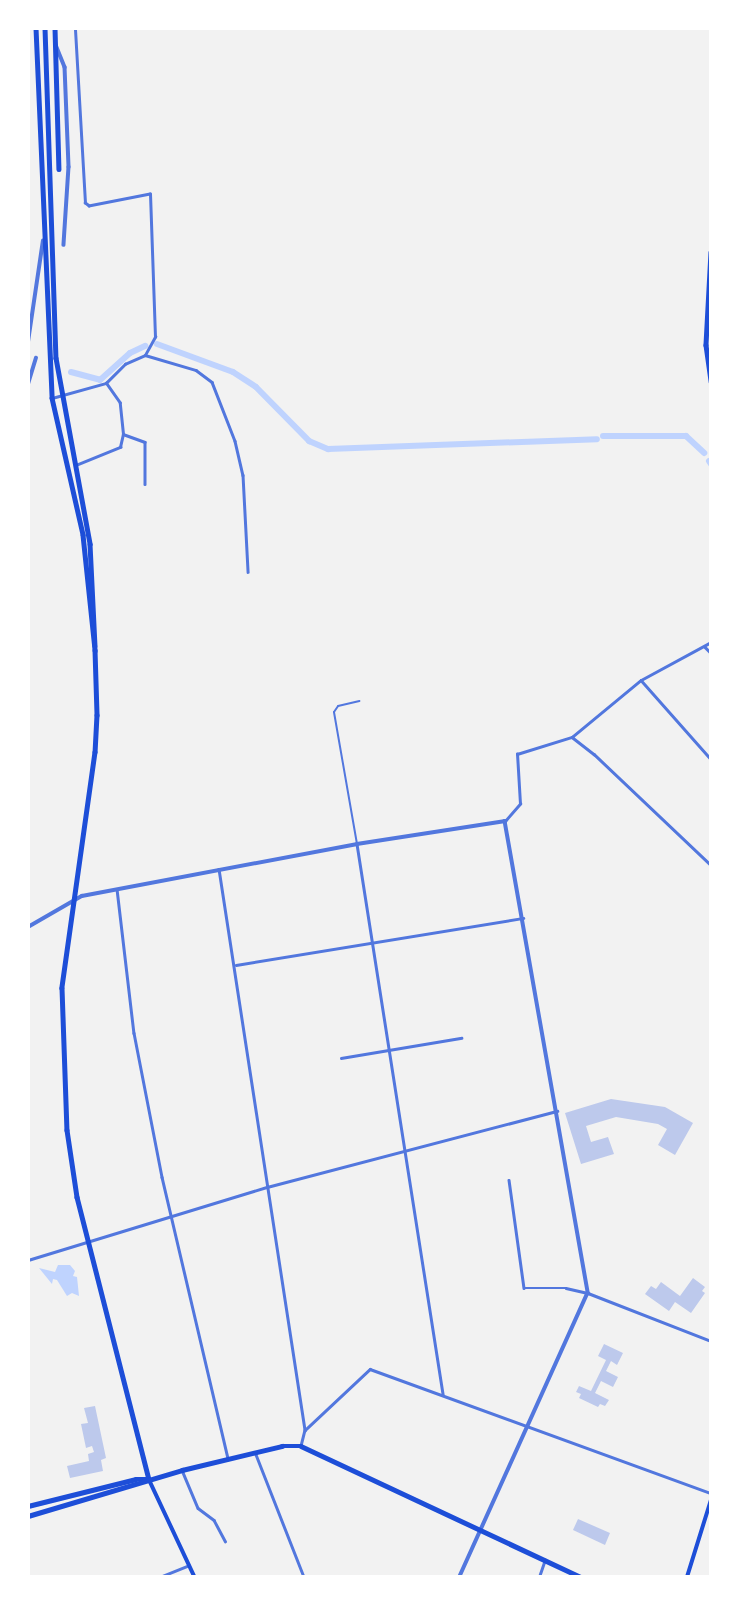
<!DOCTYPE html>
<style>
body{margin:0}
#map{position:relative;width:739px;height:1605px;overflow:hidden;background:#f2f2f2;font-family:"Work Sans",sans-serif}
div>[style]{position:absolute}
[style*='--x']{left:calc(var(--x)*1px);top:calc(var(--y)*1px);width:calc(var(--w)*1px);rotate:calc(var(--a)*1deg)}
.water>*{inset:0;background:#bfd3fe}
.canal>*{height:6px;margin:-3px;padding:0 3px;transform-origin:3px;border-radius:3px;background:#bfd3fe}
.building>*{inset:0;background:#bdc9ec}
.service>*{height:2px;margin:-1px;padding:0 1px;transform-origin:1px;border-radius:1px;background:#5277de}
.minor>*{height:2.5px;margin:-1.25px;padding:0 1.25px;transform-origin:1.25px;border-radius:1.25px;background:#5277de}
.tertiary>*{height:3.5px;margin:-1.75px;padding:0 1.75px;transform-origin:1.75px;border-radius:1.75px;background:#5277de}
.secondary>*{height:3.5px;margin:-1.75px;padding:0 1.75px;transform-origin:1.75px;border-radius:1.75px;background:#1d4ed8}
.primary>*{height:4.5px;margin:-2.25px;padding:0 2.25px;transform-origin:2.25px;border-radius:2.25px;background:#1d4ed8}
.trunk>*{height:4.5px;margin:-2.25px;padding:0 2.25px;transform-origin:2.25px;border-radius:2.25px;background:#1d4ed8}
span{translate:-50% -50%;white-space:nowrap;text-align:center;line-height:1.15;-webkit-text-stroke:5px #fff;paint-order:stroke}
.frame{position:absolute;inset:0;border:30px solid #fff;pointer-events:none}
</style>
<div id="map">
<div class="water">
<div style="clip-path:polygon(58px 1265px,70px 1265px,75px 1271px,73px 1276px,77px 1277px,79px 1296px,72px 1293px,67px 1296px,57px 1280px,53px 1279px,52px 1284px,39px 1268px,55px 1272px)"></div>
</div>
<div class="canal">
<div style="--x:157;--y:344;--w:81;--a:20.2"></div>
<div style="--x:233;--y:372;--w:27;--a:33"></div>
<div style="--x:256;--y:387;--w:76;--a:45.5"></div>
<div style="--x:309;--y:441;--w:21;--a:23"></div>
<div style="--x:328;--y:449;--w:269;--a:-2.1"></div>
<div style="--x:71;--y:372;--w:30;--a:15"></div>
<div style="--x:100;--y:380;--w:40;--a:-42"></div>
<div style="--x:130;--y:353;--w:17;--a:-25"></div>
<div style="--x:603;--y:436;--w:83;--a:0"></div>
<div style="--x:686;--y:436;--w:25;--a:43"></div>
<div style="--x:709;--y:461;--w:4;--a:56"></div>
</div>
<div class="building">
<div style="clip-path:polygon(611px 1099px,665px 1107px,693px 1123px,675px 1155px,658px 1145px,667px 1129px,658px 1124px,616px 1117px,586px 1126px,591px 1142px,608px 1137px,614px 1154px,581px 1164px,565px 1113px)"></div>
<div style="clip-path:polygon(693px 1278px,705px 1287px,702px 1291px,705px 1293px,691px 1313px,675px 1302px,669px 1311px,645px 1294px,651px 1286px,656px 1289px,661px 1282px,680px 1296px)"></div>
<div style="clip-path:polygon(604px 1344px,623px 1353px,617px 1365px,611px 1361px,606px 1371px,618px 1377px,613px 1387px,601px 1381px,595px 1393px,609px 1400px,605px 1406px,600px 1404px,598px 1407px,579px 1398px,581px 1394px,576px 1392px,579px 1386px,591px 1391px,606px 1360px,598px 1356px)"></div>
<div style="clip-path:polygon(95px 1406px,106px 1458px,101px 1460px,103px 1471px,70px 1478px,67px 1466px,89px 1461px,88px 1454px,94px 1452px,92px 1446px,86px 1448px,81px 1424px,88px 1423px,84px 1408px)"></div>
<div style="clip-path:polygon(578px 1519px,610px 1533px,605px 1545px,573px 1530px)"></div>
</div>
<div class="service">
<div style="--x:357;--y:844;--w:134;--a:-99.9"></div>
<div style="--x:334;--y:712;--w:7;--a:-56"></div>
<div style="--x:338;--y:706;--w:22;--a:-13"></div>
</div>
<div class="minor">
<div style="--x:145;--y:355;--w:53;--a:16.4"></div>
<div style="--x:196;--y:370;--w:20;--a:37"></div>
<div style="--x:212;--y:382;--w:63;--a:68.7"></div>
<div style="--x:235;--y:441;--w:35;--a:77"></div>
<div style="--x:243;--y:475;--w:97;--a:87"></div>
<div style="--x:52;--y:398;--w:56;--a:-15.5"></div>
<div style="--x:106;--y:383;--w:27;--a:-45"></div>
<div style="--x:125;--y:364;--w:22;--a:-24"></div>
<div style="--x:145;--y:355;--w:21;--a:-61"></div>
<div style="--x:155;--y:337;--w:143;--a:-92"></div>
<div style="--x:150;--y:194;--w:62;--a:168.9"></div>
<div style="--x:89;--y:206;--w:5;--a:-143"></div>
<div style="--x:85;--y:203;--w:175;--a:-93.3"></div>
<div style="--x:123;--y:434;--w:23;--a:20"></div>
<div style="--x:145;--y:442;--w:42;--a:90"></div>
<div style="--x:76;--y:465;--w:48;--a:-22.2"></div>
<div style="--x:120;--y:447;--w:13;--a:-77"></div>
<div style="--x:123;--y:434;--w:31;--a:-96"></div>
<div style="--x:120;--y:403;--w:24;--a:-125"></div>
<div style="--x:705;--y:647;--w:8;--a:45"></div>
<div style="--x:641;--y:680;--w:106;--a:48.5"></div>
<div style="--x:572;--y:737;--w:28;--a:38"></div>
<div style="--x:594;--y:754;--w:161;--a:43.5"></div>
<div style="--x:505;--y:821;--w:23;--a:-49"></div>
<div style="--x:520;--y:804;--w:50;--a:-93.4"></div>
<div style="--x:517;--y:754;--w:58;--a:-17.2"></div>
<div style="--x:572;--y:737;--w:89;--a:-39.6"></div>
<div style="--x:641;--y:680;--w:80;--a:-28.5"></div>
<div style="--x:357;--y:844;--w:557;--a:81.11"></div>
<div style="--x:219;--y:869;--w:568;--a:81.28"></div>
<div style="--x:305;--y:1430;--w:16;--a:104"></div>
<div style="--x:117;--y:889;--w:145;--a:83.3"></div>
<div style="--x:134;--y:1033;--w:147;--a:79"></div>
<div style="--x:162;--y:1177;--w:290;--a:76.8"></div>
<div style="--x:236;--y:965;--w:291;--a:-9.3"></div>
<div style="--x:341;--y:1058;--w:122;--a:-9.5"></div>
<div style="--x:509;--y:1180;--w:109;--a:82.1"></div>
<div style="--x:524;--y:1288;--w:42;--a:0"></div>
<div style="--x:566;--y:1288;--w:23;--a:13"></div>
<div style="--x:588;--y:1293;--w:132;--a:21.3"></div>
<div style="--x:28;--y:1260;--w:250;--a:-17"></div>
<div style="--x:267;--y:1187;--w:300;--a:-14.7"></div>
<div style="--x:305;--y:1430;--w:89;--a:-43.2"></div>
<div style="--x:370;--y:1369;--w:363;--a:20"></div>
<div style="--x:255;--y:1452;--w:134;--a:68.6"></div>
<div style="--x:182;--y:1470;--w:41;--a:67.2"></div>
<div style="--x:198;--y:1508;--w:20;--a:37"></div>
<div style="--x:214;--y:1520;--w:24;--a:62"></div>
<div style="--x:160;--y:1577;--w:31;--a:-22"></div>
<div style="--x:539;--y:1577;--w:18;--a:-71"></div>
</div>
<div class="tertiary">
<div style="--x:56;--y:45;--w:24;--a:68"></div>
<div style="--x:65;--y:67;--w:100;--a:87.7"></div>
<div style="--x:69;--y:167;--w:78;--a:93.7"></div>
<div style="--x:28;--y:342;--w:102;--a:-81.6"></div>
<div style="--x:28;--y:384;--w:27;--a:-73"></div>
<div style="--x:28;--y:927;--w:62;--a:-29.9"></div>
<div style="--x:82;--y:896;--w:280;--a:-10.7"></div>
<div style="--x:357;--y:844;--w:150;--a:-8.8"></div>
<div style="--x:505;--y:821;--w:479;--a:80"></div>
<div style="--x:588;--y:1293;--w:312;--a:114.3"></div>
</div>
<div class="secondary">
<div style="--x:149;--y:1479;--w:108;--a:64.9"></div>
<div style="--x:687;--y:1577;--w:81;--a:-72.7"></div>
</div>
<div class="primary">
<div style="--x:36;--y:28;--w:370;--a:87.5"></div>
<div style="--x:52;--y:398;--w:140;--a:77.2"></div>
<div style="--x:83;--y:535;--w:116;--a:84"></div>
<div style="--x:95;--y:650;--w:65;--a:88.2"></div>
<div style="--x:97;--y:715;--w:37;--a:93"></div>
<div style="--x:95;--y:752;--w:238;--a:98"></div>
<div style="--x:62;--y:988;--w:142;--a:88"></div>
<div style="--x:67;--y:1130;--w:68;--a:81.5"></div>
<div style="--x:77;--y:1197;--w:291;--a:75.7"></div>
<div style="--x:45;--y:28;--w:330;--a:88.1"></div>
<div style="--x:56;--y:358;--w:189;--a:79.6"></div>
<div style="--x:90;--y:544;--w:102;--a:87.2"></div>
<div style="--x:28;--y:1506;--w:111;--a:-14"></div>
<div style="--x:136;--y:1479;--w:12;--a:0"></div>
<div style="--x:28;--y:1516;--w:161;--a:-16.6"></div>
<div style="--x:182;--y:1470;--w:103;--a:-13.5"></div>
<div style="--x:282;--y:1446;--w:19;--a:0"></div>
<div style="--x:301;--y:1446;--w:309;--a:25.1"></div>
</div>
<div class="trunk">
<div style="--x:55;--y:28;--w:141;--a:88.4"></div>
<div style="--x:711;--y:252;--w:93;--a:93.1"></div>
<div style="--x:706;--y:345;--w:37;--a:82"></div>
</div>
<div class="frame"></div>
</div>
